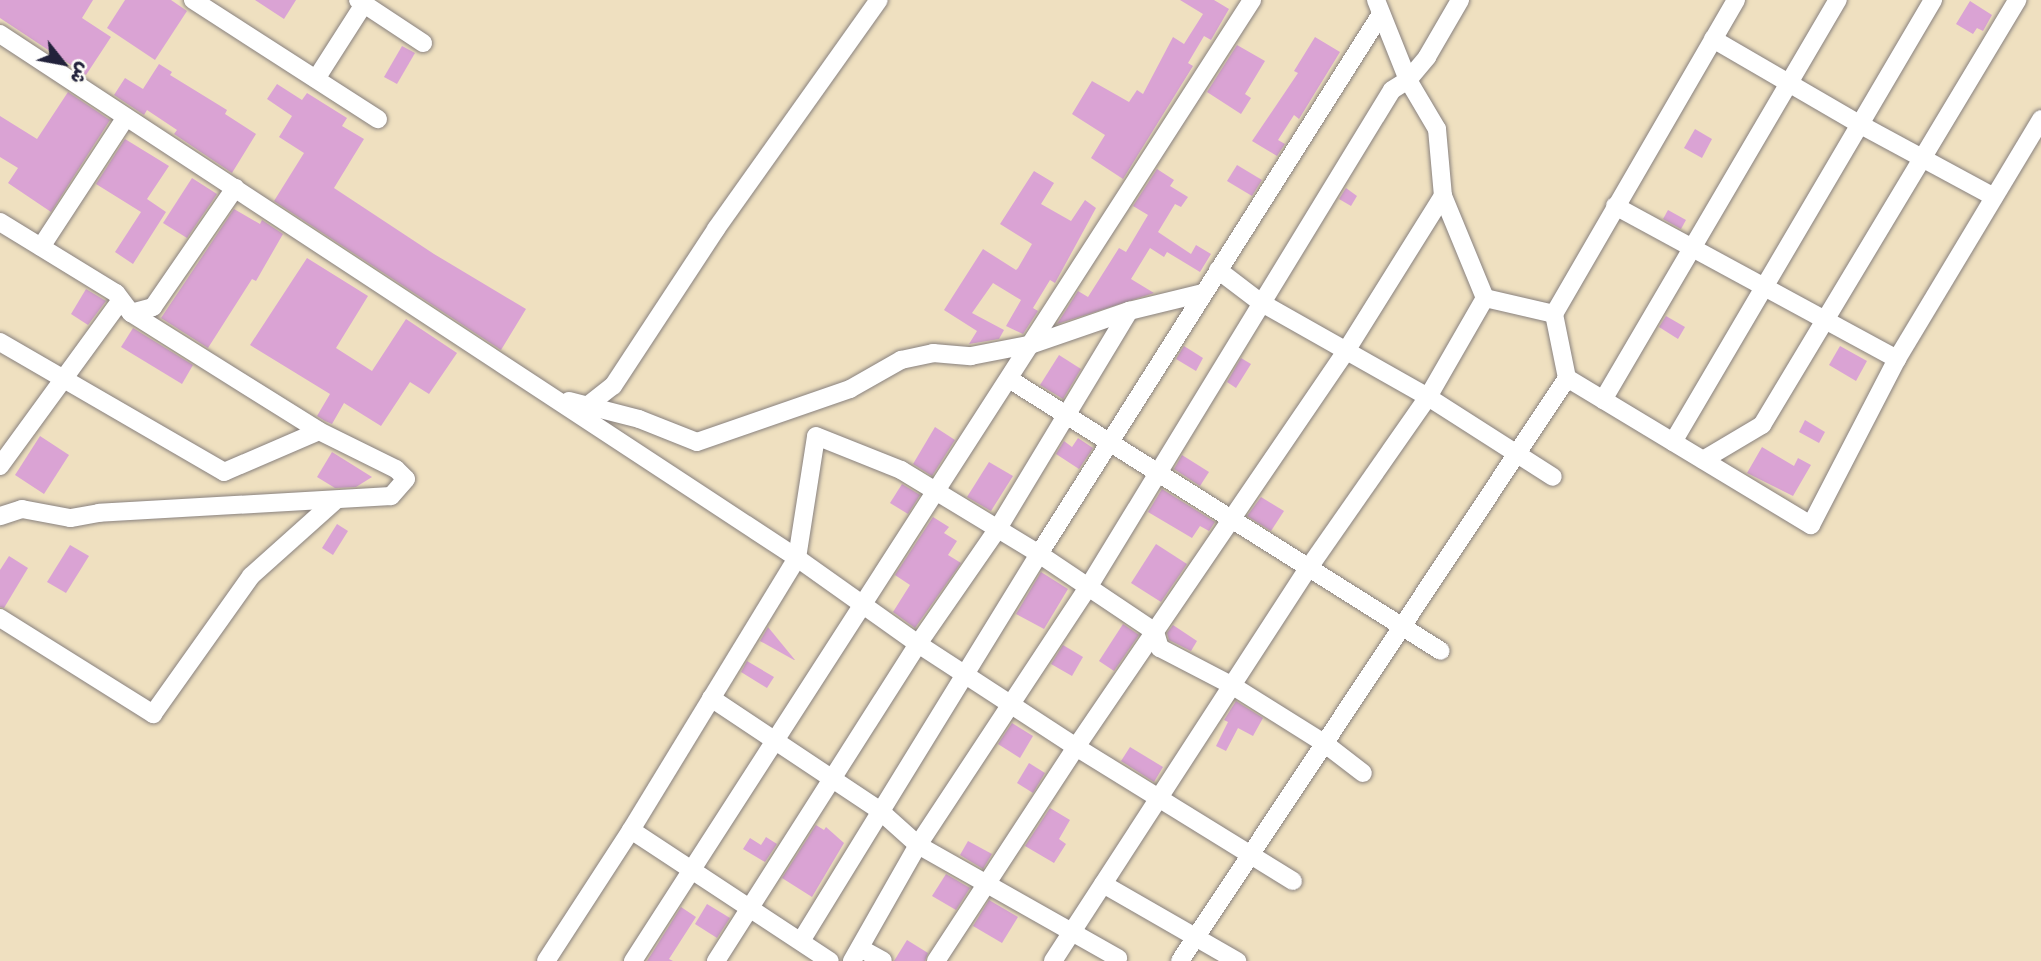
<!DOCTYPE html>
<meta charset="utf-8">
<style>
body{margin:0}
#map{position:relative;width:2041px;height:961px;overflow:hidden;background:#efe0c0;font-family:Mali,"Playpen Sans Arabic",sans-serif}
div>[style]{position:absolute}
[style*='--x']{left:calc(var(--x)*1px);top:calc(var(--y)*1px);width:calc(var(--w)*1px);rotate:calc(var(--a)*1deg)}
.building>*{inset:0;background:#daa3d4}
.roads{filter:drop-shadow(0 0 2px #88817e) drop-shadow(0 0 2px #88817e)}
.street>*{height:18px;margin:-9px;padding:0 9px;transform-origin:9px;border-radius:9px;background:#fff}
span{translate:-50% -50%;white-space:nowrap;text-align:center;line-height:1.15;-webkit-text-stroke:5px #fdfcf7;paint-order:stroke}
.north{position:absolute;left:28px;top:28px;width:70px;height:70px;-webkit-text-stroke:5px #fdfcf7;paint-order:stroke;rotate:121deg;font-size:19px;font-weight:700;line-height:28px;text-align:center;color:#22223b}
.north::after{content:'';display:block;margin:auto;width:24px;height:32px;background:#22223b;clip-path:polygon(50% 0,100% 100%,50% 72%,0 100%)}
</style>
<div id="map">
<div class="building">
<div style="clip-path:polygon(0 0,93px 0,82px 18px,111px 37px,86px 75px,0 18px)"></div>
<div style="clip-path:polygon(125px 0,171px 0,187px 11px,155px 60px,107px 28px)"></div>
<div style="clip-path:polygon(255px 0,296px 0,284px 19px)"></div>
<div style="clip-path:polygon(1180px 0,1214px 0,1229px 9px,1211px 40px,1204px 36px,1188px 63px,1193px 66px,1123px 179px,1091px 158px,1105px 135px,1072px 114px,1092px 81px,1129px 102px,1137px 90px,1143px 94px,1173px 37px,1184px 44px,1203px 14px)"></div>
<div style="clip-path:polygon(1970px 1px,1992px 15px,1983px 31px,1977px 28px,1973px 34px,1956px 24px)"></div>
<div style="clip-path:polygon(1315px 37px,1340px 52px,1299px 119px,1294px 115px,1278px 140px,1285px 144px,1277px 156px,1252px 141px,1298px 73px,1294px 71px)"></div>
<div style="clip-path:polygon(1237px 45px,1265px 61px,1245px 94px,1251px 98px,1241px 114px,1207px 92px)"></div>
<div style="clip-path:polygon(402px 46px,415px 53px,397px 84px,384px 77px)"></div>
<div style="clip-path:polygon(159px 64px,172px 72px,170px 75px,227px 110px,225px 114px,256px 134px,232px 173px,174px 134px,177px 130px,147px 110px,144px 115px,114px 95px,125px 78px,143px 89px)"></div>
<div style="clip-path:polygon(277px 84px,302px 100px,307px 93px,347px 118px,342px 126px,364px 139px,334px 188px,434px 254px,526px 309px,501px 350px,274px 201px,304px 153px,279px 137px,292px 116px,267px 99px)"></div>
<div style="clip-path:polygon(68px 92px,110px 120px,51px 212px,8px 183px,18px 168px,0 157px,0 116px,37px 139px)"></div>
<div style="clip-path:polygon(1695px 129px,1712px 139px,1702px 158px,1684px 148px)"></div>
<div style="clip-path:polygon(125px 139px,169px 166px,147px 199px,166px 212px,133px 264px,115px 252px,141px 212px,96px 184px)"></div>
<div style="clip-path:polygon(1237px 165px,1262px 180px,1252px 196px,1227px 181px)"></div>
<div style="clip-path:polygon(1157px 169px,1174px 180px,1170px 186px,1188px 197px,1181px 207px,1175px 204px,1158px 232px,1191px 254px,1196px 245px,1211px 254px,1200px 272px,1167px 252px,1164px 257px,1150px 248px,1131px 279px,1154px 293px,1057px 324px,1078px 291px,1088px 297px,1119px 248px,1126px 252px,1148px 215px,1133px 206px)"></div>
<div style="clip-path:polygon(1034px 171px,1054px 183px,1041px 204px,1071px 221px,1085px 200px,1096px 208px,1055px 283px,1050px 280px,1033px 308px,1038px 311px,1023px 334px,1006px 326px,1021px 300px,993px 283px,972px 313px,1004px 330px,999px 339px,969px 344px,977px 331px,944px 310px,983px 249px,1016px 270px,1018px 268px,1032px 244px,1000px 224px)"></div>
<div style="clip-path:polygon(192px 178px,217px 194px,187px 238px,163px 223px)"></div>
<div style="clip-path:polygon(1346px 188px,1357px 196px,1351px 206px,1339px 199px)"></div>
<div style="clip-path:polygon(234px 209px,260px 224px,262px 220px,283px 234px,256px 281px,252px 279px,208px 348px,161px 318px)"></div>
<div style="clip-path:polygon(1668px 210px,1686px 220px,1681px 229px,1663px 219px)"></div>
<div style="clip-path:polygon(307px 258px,368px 296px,336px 348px,372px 371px,406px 319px,457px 353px,429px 394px,410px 382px,381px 426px,344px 403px,332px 424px,325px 421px,317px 416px,330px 394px,250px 345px)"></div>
<div style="clip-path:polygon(86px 289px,106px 301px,88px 325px,71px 314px)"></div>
<div style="clip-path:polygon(1666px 316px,1685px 327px,1678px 339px,1659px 327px)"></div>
<div style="clip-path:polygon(133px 328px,193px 365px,182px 384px,121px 347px)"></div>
<div style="clip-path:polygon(1184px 346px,1203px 358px,1196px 371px,1176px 359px)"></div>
<div style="clip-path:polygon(1840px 346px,1867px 361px,1856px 381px,1829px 365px)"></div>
<div style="clip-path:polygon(1059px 355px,1081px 369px,1063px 399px,1040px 385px)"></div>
<div style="clip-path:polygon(1241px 358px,1251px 364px,1236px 388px,1227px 382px)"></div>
<div style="clip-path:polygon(1805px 420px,1825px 432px,1819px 443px,1799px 432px)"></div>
<div style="clip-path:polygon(935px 427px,955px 440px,932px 476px,913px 464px)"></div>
<div style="clip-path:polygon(40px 436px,69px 455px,44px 494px,15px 475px)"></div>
<div style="clip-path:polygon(1078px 438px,1093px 448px,1079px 469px,1056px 454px,1064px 441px,1072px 447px)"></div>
<div style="clip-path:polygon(1762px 447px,1794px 466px,1798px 458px,1811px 465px,1793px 496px,1747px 473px)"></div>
<div style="clip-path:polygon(332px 452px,372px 477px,356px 487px,335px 488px,317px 477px)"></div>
<div style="clip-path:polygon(1182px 455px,1209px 472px,1200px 486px,1174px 469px)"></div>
<div style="clip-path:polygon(989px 462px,1013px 476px,991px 511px,967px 497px)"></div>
<div style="clip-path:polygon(902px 484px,920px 495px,908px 514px,890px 503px)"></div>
<div style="clip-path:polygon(1162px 489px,1215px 522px,1209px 531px,1200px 526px,1192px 538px,1148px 512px)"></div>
<div style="clip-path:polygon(1261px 497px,1284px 511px,1271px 531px,1247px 516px)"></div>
<div style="clip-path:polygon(933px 517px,949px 527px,944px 533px,957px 541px,948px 555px,961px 563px,915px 628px,893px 612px,910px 585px,895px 575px)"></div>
<div style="clip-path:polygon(337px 524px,348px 531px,333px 555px,322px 548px)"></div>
<div style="clip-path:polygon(1156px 544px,1187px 564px,1161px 602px,1131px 583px)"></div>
<div style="clip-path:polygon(70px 545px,89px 556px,66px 593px,47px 582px)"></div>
<div style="clip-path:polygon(9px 556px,28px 568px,4px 608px,0 607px,0 570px)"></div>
<div style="clip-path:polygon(1041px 572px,1068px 589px,1044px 629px,1016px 614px)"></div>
<div style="clip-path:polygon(1123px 624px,1139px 635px,1114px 671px,1099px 661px)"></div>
<div style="clip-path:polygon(1173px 625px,1197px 641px,1191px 651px,1169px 640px,1167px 633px)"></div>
<div style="clip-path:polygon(768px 627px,795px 660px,794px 660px,760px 641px)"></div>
<div style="clip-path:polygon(1063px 645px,1083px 657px,1072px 676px,1051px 664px)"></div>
<div style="clip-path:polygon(747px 661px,774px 677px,767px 688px,741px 672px)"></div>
<div style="clip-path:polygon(1236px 701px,1263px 718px,1253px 736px,1238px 728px,1226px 751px,1216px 746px,1228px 722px,1224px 720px)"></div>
<div style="clip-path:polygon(1012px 723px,1033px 736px,1020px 758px,998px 744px)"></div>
<div style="clip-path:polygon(1130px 747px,1163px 767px,1154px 782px,1121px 761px)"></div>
<div style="clip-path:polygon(1029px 763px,1045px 773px,1033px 793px,1017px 783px)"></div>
<div style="clip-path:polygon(1050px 808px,1070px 820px,1059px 839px,1066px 844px,1054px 863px,1025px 846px)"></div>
<div style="clip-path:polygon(816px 825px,824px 830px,826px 827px,844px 843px,812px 897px,782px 878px)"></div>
<div style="clip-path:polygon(766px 837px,777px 844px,765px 862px,743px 849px,750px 838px,761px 845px)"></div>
<div style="clip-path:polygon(968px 841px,992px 854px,983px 869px,960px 855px)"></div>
<div style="clip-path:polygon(946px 874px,970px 888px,956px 910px,932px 896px)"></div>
<div style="clip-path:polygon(989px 900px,1018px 917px,1002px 943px,973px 926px)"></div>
<div style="clip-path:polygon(707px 904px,730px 918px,717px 938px,695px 924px)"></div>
<div style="clip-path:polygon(681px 907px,696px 917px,669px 959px,673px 961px,647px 961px)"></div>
<div style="clip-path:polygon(907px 940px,928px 953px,925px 961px,894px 961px)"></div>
</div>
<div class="roads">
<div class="street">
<div style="--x:193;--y:0;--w:220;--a:32.8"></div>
<div style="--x:358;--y:0;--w:78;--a:33.5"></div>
<div style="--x:1376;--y:0;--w:86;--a:68.2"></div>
<div style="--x:1408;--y:80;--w:57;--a:59.4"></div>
<div style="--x:1437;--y:129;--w:67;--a:84.9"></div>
<div style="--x:1443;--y:196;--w:110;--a:67.6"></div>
<div style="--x:1485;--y:298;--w:71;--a:13.1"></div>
<div style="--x:0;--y:34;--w:954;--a:33.32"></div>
<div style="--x:797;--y:558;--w:148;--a:35.4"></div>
<div style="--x:918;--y:644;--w:189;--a:33.1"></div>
<div style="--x:1076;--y:747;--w:255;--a:31.7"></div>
<div style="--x:1713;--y:39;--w:171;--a:30.2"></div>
<div style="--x:1861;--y:125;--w:151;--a:28.4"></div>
<div style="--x:316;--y:79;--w:89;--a:-57.4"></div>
<div style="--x:1615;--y:206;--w:321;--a:28.5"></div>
<div style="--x:0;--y:222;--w:136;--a:31.5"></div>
<div style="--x:116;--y:293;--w:25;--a:53"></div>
<div style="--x:131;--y:313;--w:222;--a:32.1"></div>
<div style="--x:319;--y:431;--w:86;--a:26.3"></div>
<div style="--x:396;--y:469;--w:14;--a:45"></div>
<div style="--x:406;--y:479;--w:23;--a:131"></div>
<div style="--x:391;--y:496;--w:292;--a:176.7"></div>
<div style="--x:99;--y:513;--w:29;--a:170"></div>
<div style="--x:70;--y:518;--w:49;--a:-169.4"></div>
<div style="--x:22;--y:509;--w:23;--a:162"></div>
<div style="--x:41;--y:247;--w:155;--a:-56.8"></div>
<div style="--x:1218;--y:270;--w:53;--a:37.3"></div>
<div style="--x:1260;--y:302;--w:193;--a:29.5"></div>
<div style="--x:1428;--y:397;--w:148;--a:32.6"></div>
<div style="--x:131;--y:313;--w:23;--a:-15"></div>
<div style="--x:153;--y:307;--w:145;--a:-55.4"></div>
<div style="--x:0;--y:342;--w:259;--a:30.1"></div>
<div style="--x:224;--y:472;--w:103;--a:-23.3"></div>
<div style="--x:1567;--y:378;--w:285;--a:31.1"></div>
<div style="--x:1811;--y:525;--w:187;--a:-62.6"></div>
<div style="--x:1897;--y:359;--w:280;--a:-59"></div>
<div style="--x:1009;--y:379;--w:510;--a:32.2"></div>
<div style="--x:1603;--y:400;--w:464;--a:-59.6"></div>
<div style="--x:569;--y:401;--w:72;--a:14.4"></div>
<div style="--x:639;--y:419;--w:62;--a:21.6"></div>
<div style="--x:697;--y:442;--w:162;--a:-19.1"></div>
<div style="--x:850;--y:389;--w:59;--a:-29.6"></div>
<div style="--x:901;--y:360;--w:33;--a:-12"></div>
<div style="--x:933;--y:353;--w:38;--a:5"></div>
<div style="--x:971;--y:356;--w:63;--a:-11"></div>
<div style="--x:1033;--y:344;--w:102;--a:-19"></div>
<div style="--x:1129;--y:311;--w:76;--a:-13.7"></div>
<div style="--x:587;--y:406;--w:33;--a:-38"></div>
<div style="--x:613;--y:386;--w:188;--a:-56.7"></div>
<div style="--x:716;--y:229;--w:281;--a:-54.6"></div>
<div style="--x:1673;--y:442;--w:513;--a:-59.53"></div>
<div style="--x:1703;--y:460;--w:69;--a:-30.7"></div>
<div style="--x:1762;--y:425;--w:496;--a:-59"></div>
<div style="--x:0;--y:466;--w:205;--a:-53.9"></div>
<div style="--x:0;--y:618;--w:181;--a:32.1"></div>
<div style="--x:153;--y:714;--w:169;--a:-54.6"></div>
<div style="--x:251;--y:576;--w:114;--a:-41.8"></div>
<div style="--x:711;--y:698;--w:202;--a:33.7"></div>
<div style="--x:879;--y:810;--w:52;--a:41.9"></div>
<div style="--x:918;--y:845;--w:230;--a:29.5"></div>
<div style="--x:631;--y:830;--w:238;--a:33.4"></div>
<div style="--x:1103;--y:884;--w:155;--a:29.9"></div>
<div style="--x:801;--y:941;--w:454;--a:-58.4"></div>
<div style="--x:1039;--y:554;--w:639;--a:-57.65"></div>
<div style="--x:860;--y:948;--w:26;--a:29"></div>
<div style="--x:546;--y:961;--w:156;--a:-57"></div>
<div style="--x:631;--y:830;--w:319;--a:-58.6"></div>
<div style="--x:797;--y:558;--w:123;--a:-81.1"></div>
<div style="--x:816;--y:436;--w:92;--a:21.8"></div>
<div style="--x:901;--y:470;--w:162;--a:31.3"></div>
<div style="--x:1039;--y:554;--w:140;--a:33.9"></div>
<div style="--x:1155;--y:632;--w:17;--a:73"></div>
<div style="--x:1160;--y:648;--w:82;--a:27.5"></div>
<div style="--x:1233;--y:686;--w:107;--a:32.1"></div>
<div style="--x:1324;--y:743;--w:49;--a:37.6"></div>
<div style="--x:633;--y:961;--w:1143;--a:-57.21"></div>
<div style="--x:716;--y:961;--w:376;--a:-57.5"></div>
<div style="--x:918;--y:644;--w:139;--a:-55.3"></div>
<div style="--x:997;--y:530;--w:256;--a:-58.9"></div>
<div style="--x:852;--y:961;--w:133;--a:-60.4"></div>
<div style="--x:918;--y:845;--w:310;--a:-56.6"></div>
<div style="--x:1089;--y:586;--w:581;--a:-58.58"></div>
<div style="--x:1392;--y:90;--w:19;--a:-32"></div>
<div style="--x:1408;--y:80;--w:30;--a:-50"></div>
<div style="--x:1427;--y:57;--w:66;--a:-59.9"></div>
<div style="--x:936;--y:961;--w:256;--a:-56.8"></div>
<div style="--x:1076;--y:747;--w:479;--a:-55.7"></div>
<div style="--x:1346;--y:351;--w:183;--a:-58"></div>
<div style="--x:1053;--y:961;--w:471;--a:-57"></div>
<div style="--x:1310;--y:566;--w:206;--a:-55.1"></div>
<div style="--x:1428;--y:397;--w:114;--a:-60.1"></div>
<div style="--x:1180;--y:961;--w:700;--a:-56.42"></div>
<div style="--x:1567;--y:378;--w:65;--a:-101.5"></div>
<div style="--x:1554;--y:314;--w:363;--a:-59.9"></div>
</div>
</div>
<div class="north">ش</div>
</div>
